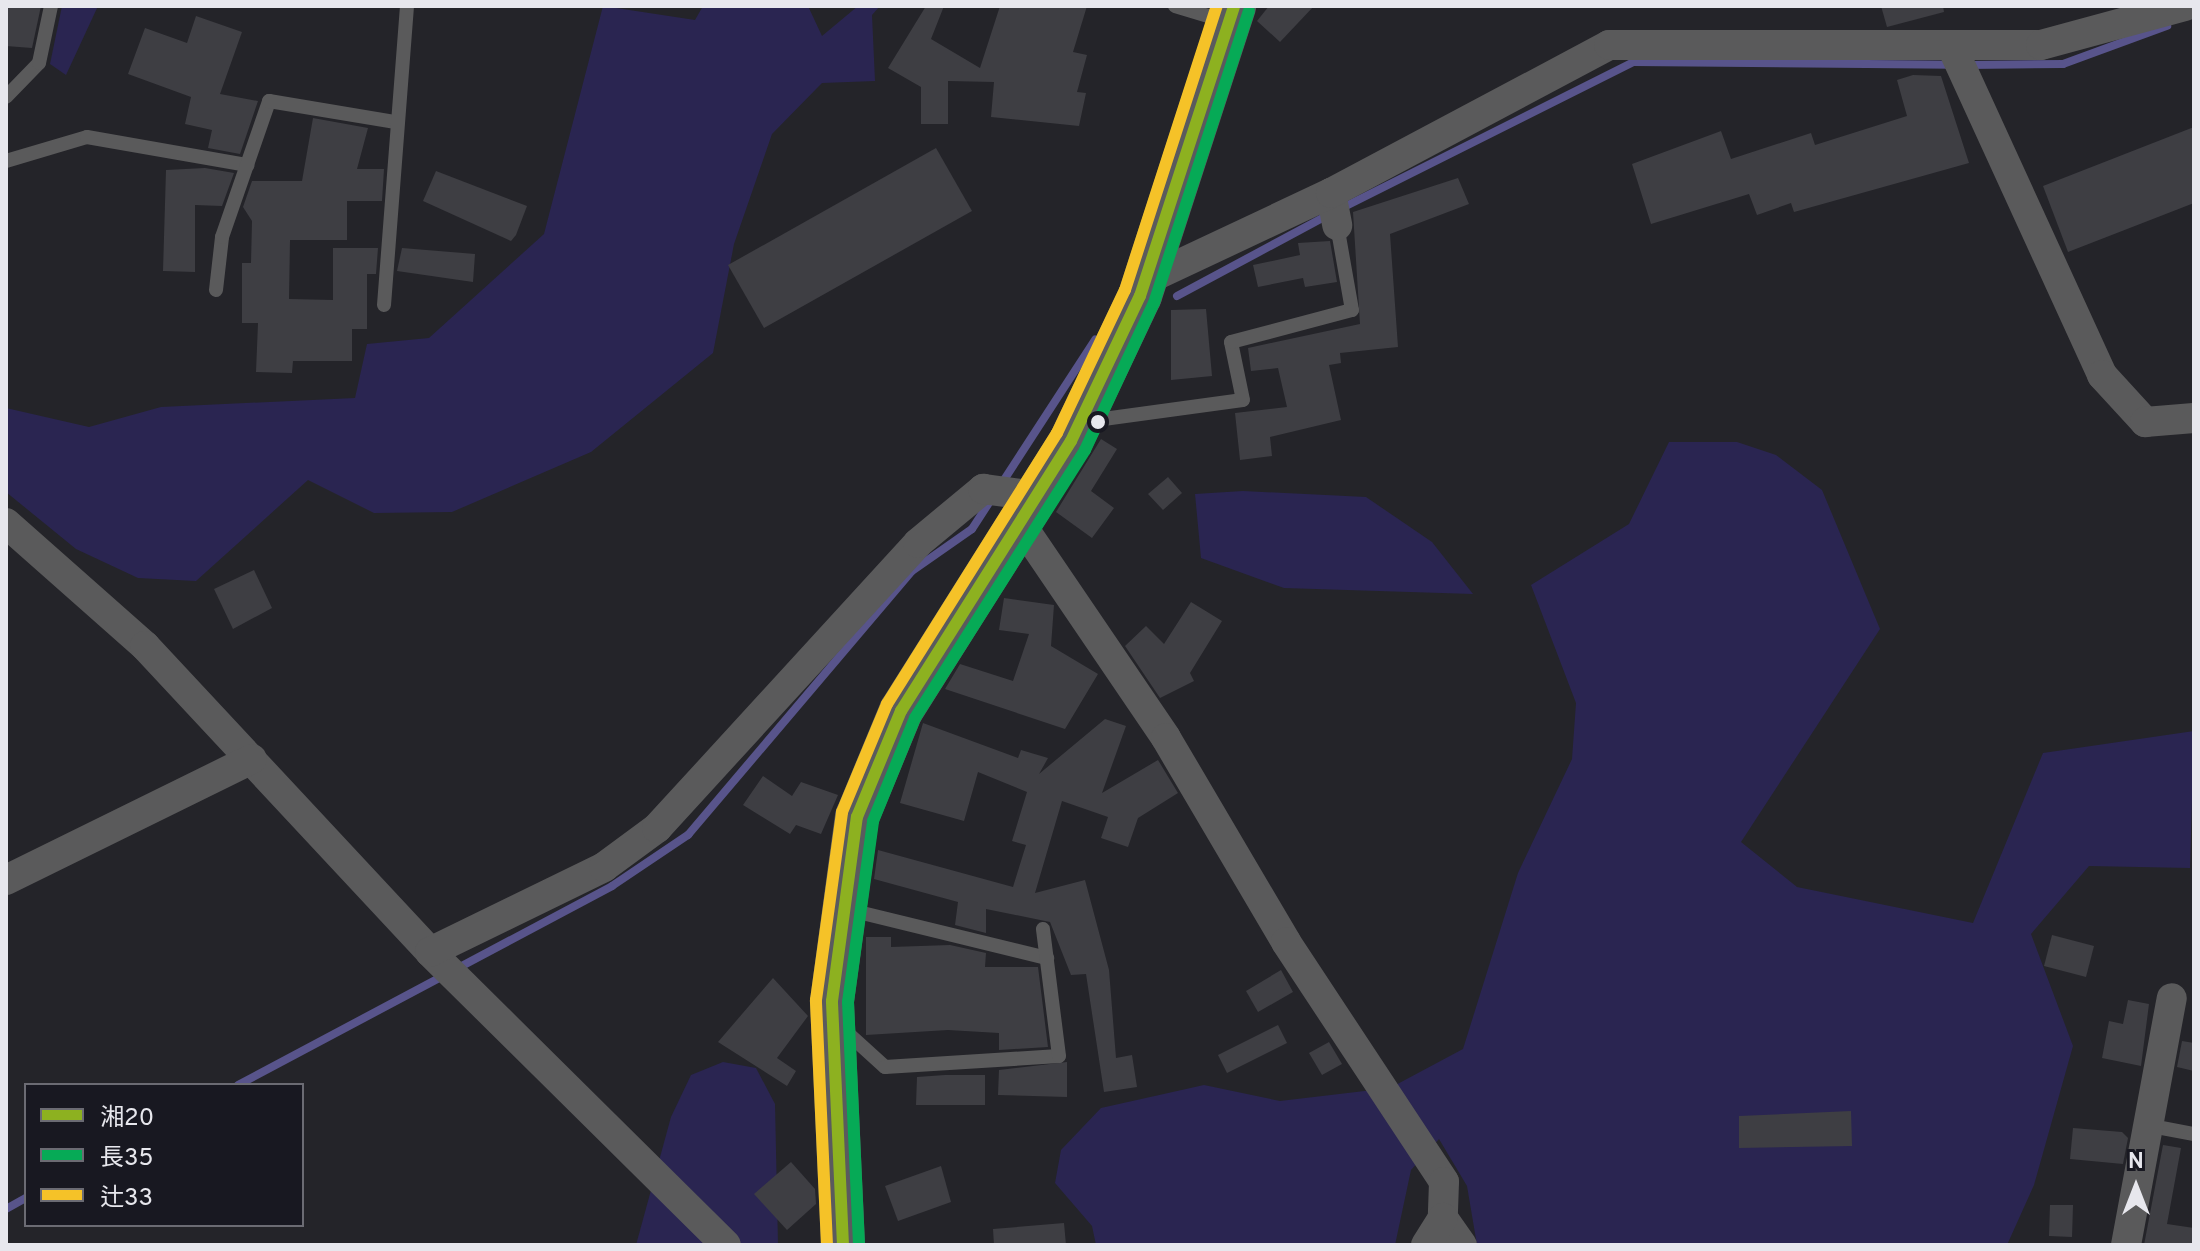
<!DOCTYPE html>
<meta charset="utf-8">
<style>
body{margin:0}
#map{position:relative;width:2200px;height:1251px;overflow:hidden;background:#242429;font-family:Overpass,"Noto Sans JP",sans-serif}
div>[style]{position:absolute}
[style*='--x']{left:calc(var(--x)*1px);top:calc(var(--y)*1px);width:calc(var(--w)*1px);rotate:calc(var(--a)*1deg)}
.green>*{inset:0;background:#2a2551}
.stream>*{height:8px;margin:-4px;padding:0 4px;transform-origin:4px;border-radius:4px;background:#58548b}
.building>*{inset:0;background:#3e3e43}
.lane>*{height:14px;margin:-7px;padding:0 7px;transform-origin:7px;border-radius:7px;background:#5a5a5b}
.street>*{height:30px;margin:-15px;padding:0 15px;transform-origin:15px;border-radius:15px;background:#5a5a5b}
.primary>*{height:44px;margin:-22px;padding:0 22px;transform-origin:22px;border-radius:22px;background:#5a5a5e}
.bus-1>*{height:12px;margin:-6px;padding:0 6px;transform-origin:6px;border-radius:6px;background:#8db120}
.bus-2>*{height:12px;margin:-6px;padding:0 6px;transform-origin:6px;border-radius:6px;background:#06aa56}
.bus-3>*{height:12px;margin:-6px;padding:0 6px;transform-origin:6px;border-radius:6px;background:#f5c228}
.dots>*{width:22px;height:22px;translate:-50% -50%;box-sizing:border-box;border:4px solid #181821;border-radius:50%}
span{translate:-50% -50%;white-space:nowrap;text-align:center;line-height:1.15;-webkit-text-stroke:6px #181821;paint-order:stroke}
.frame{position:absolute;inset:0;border:8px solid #e7e7ed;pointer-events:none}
.legend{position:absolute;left:24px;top:1083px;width:280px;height:144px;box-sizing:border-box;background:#181821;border:2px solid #6b6b73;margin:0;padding:10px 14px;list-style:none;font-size:24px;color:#e7e7ed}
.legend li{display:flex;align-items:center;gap:16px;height:40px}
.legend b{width:40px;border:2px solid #6b6b73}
.north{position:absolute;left:2096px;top:1147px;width:80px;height:80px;-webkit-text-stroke:6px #181821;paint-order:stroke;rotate:0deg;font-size:22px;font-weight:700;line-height:32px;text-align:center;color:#e7e7ed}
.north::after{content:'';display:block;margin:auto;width:28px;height:36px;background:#e7e7ed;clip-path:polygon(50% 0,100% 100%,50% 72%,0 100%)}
</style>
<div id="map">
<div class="green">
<div style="clip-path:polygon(62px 6px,98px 6px,66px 75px,50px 64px)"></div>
<div style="clip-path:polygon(603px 6px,695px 20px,703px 6px,808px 6px,822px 36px,858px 6px,880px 6px,872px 15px,875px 81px,822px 83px,772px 134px,734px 244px,713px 353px,591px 452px,452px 512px,374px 513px,308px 480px,196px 581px,138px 578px,76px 549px,6px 492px,6px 408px,89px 427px,161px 407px,355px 398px,367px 344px,429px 338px,544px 234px)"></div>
<div style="clip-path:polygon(1669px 442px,1737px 442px,1776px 455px,1822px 490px,1880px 629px,1741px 842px,1797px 887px,1973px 923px,2043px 753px,2194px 731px,2190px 868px,2089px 866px,2031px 934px,2073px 1046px,2034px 1185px,2007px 1245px,1477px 1245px,1467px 1186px,1439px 1139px,1411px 1170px,1395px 1245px,1096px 1245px,1092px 1226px,1055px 1183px,1061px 1150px,1101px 1108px,1204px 1085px,1280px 1101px,1390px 1088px,1463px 1049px,1518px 873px,1572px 759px,1576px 703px,1531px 585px,1629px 524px)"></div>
<div style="clip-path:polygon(1243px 491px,1366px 497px,1432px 542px,1473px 594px,1284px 588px,1201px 558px,1195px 494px)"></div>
<div style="clip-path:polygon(723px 1062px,756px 1068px,775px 1104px,778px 1245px,636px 1245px,671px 1117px,691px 1075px)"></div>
</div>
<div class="stream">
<div style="--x:1967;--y:65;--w:96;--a:-0.6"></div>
<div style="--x:2063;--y:64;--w:111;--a:-20.1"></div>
<div style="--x:1342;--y:208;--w:326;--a:-26.6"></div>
<div style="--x:1633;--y:62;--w:321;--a:0.5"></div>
<div style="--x:1177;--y:296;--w:174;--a:-28.2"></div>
<div style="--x:1002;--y:483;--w:171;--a:-57"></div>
<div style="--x:238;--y:1085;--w:424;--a:-28"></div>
<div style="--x:612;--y:886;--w:92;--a:-33.9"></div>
<div style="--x:688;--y:835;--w:346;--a:-49.7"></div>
<div style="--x:912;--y:571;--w:73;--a:-35"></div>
<div style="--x:972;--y:529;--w:37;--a:-57"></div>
<div style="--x:6;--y:1209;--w:23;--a:-29"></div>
</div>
<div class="building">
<div style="clip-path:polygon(6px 6px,41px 6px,32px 48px,6px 46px)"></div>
<div style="clip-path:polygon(926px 6px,944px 6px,931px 39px,980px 68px,1000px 6px,1087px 6px,1073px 52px,1087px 55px,1077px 92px,1086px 93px,1079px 126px,991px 117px,994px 82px,948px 81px,948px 124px,921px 124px,921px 87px,888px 68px)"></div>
<div style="clip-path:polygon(1269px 6px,1314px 6px,1280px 42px,1257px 21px)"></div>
<div style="clip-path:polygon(1881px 6px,1943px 6px,1944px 12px,1887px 27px)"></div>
<div style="clip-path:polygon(196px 16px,242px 32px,220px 94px,258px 101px,240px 154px,208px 148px,212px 130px,185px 124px,191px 97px,128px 74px,145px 28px,187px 43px)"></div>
<div style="clip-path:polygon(1913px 75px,1941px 76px,1969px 163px,1794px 212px,1791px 203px,1757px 215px,1749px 194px,1651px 224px,1632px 164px,1721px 131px,1731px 159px,1811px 133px,1815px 145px,1907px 116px,1897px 80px)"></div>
<div style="clip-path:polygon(313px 118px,368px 128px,357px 169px,384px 169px,382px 201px,347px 201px,347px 240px,290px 240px,289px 299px,333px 300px,333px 248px,378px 248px,376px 274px,367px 274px,367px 329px,352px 329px,352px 361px,293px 361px,292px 373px,256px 372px,258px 323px,242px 323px,242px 263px,251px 263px,252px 221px,243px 207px,252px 181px,302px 181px)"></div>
<div style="clip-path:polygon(2194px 127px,2194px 203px,2068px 252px,2043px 186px)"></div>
<div style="clip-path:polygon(936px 148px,972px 211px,764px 328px,728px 265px)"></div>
<div style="clip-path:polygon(205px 168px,234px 173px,222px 206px,195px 205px,195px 272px,163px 271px,166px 170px)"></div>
<div style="clip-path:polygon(436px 171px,527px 206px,516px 235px,511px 241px,423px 201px)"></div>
<div style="clip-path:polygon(1458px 178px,1469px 204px,1390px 234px,1398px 347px,1340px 353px,1341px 363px,1329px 365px,1341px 420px,1270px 437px,1272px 456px,1240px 460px,1235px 413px,1287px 407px,1278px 368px,1251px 371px,1248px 348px,1360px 324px,1353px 212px)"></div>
<div style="clip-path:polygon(1330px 241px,1337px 282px,1305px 287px,1303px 278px,1258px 287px,1253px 265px,1300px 255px,1298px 243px)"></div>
<div style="clip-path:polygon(402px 248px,475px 254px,473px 282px,397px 271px)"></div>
<div style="clip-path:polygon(1206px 309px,1212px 376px,1171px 380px,1171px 310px)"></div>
<div style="clip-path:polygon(1101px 439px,1117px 449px,1091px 491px,1114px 508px,1092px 538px,1056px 512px)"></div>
<div style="clip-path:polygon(1168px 477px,1182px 493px,1163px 510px,1148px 494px)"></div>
<div style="clip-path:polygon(254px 570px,272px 608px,233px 629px,214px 589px)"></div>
<div style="clip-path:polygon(1004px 598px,1054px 605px,1051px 646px,1098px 674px,1065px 729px,945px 689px,960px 664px,1013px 681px,1029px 634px,999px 630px)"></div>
<div style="clip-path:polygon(1191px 602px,1222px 621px,1190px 673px,1194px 681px,1160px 698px,1125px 646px,1146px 626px,1164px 644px)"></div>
<div style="clip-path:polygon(1105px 719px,1126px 726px,1102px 793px,1158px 760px,1178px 793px,1138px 818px,1128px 847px,1101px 838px,1108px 817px,1062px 801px,1035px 893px,1085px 880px,1109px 970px,1116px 1058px,1132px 1055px,1137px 1087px,1104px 1092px,1086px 974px,1071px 975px,1050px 922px,986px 909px,986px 933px,955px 925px,958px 902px,874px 879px,878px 850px,1013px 887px,1026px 845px,1012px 841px,1027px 792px,978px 772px,964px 821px,900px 803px,923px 723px,1018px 758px,1021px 750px,1048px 758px,1039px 774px)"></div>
<div style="clip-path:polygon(763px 776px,792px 796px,801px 782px,838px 795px,821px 834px,796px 825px,790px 834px,743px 805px)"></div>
<div style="clip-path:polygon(2052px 935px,2094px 946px,2086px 977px,2044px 966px)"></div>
<div style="clip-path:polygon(866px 937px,891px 937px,891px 947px,950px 945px,986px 953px,985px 967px,1038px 967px,1048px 1047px,999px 1050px,999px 1033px,948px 1030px,866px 1035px)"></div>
<div style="clip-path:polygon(1281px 970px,1293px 992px,1258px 1012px,1246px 991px)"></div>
<div style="clip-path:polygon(773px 978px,808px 1016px,777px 1058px,796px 1071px,787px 1086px,718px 1042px)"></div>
<div style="clip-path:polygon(2128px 1000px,2149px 1004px,2141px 1066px,2102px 1058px,2109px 1021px,2123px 1024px)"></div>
<div style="clip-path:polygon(1278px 1025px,1287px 1043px,1227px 1073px,1218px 1055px)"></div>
<div style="clip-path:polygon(2182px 1041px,2194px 1043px,2194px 1071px,2177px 1067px)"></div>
<div style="clip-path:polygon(1329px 1042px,1342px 1064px,1322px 1075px,1309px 1053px)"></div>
<div style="clip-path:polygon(1067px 1062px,1067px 1097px,998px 1095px,999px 1070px)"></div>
<div style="clip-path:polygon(945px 1075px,985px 1075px,985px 1105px,916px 1105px,917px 1077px)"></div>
<div style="clip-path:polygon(1851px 1111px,1852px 1146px,1739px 1148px,1739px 1116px)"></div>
<div style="clip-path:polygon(2073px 1128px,2122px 1132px,2128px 1138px,2123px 1164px,2070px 1159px)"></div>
<div style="clip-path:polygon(2163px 1145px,2181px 1148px,2167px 1224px,2194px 1228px,2194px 1245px,2144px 1245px)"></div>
<div style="clip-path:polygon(791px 1162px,815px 1189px,816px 1204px,787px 1230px,754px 1194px)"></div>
<div style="clip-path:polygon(941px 1166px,951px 1202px,898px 1221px,885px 1186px)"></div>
<div style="clip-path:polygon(2050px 1205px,2073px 1205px,2072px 1237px,2049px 1236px)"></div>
<div style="clip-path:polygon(1064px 1223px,1066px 1245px,994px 1245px,993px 1229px)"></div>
</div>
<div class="lane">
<div style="--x:1175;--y:6;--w:52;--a:16.7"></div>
<div style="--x:6;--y:97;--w:47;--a:-45.9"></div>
<div style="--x:39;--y:63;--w:58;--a:-78.1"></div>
<div style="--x:6;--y:161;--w:84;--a:-16.5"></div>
<div style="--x:87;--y:137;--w:163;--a:9.9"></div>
<div style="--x:216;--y:290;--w:53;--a:-83.5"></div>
<div style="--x:222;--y:237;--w:144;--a:-70.9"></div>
<div style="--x:269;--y:101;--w:127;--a:9.5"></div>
<div style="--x:384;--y:305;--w:300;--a:-85.6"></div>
<div style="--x:1089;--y:421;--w:155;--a:-7.8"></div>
<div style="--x:1243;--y:400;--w:59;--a:-101.7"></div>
<div style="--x:1231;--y:342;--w:125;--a:-14.8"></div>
<div style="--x:1352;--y:310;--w:86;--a:-100"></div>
<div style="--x:850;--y:910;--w:203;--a:13.7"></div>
<div style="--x:842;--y:1028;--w:58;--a:42.2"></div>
<div style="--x:885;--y:1067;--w:174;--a:-3.6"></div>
<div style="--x:1059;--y:1056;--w:128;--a:-97.2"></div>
<div style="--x:2146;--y:1125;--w:49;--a:10.6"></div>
</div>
<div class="street">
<div style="--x:1952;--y:47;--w:361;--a:65.4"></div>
<div style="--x:2102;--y:375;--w:64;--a:47.5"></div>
<div style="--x:2145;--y:422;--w:49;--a:-4.7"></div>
<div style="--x:1331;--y:193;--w:33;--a:79"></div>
<div style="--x:1146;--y:280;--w:204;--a:-25.2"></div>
<div style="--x:1331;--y:193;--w:315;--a:-28"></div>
<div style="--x:1609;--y:45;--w:432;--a:0"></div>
<div style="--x:2041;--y:45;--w:149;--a:-15.2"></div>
<div style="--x:1018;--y:520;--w:263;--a:55.8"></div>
<div style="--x:1166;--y:738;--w:237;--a:59.5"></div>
<div style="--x:1286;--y:942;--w:287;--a:56.6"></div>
<div style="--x:1444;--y:1182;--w:36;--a:92"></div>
<div style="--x:1443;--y:1218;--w:33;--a:55"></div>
<div style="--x:6;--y:523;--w:186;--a:41.5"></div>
<div style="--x:145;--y:646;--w:418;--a:47"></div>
<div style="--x:430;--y:952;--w:416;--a:44.7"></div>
<div style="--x:6;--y:880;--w:274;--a:-26.2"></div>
<div style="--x:430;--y:952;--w:194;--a:-26"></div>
<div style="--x:604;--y:867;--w:66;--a:-36.3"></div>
<div style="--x:657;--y:828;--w:386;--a:-47.5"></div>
<div style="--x:918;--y:543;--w:85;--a:-39.7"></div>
<div style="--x:983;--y:489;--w:54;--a:7.4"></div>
<div style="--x:1426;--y:1245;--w:32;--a:-58"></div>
<div style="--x:2126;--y:1245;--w:251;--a:-79.5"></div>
</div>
<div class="primary">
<div style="--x:843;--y:1245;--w:244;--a:-92.6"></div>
<div style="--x:832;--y:1001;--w:186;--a:-82.3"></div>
<div style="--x:857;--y:817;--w:115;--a:-67.5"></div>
<div style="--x:901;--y:711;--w:319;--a:-57.8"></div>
<div style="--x:1071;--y:441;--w:161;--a:-64.6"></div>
<div style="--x:1140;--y:296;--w:305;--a:-72"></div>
</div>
<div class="bus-1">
<div style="--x:843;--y:1245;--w:244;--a:-92.6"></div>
<div style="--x:832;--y:1001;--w:186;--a:-82.3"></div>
<div style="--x:857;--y:817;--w:115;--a:-67.5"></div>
<div style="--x:901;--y:711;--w:319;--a:-57.8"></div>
<div style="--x:1071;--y:441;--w:161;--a:-64.6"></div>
<div style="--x:1140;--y:296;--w:305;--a:-72"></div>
</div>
<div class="bus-2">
<div style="--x:859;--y:1244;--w:242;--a:-92.6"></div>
<div style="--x:848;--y:1002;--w:183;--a:-82.1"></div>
<div style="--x:873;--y:821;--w:111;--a:-67.8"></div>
<div style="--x:915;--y:718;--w:317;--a:-57.6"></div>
<div style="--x:1085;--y:450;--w:162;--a:-64.9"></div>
<div style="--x:1154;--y:303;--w:307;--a:-72"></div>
</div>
<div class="bus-3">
<div style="--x:827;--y:1245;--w:245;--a:-92.6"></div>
<div style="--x:816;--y:1000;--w:190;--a:-82.1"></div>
<div style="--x:842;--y:812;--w:117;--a:-67.4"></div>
<div style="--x:887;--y:704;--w:320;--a:-57.9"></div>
<div style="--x:1057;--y:433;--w:158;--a:-64.6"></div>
<div style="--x:1125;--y:290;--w:299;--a:-72.1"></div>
</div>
<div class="dots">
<div style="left:1098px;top:422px;background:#e7e7ed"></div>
</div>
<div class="frame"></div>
<ul class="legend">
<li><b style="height:10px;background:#8db120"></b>湘20</li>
<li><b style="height:10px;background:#06aa56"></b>長35</li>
<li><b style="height:10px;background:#f5c228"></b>辻33</li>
</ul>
<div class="north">N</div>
</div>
